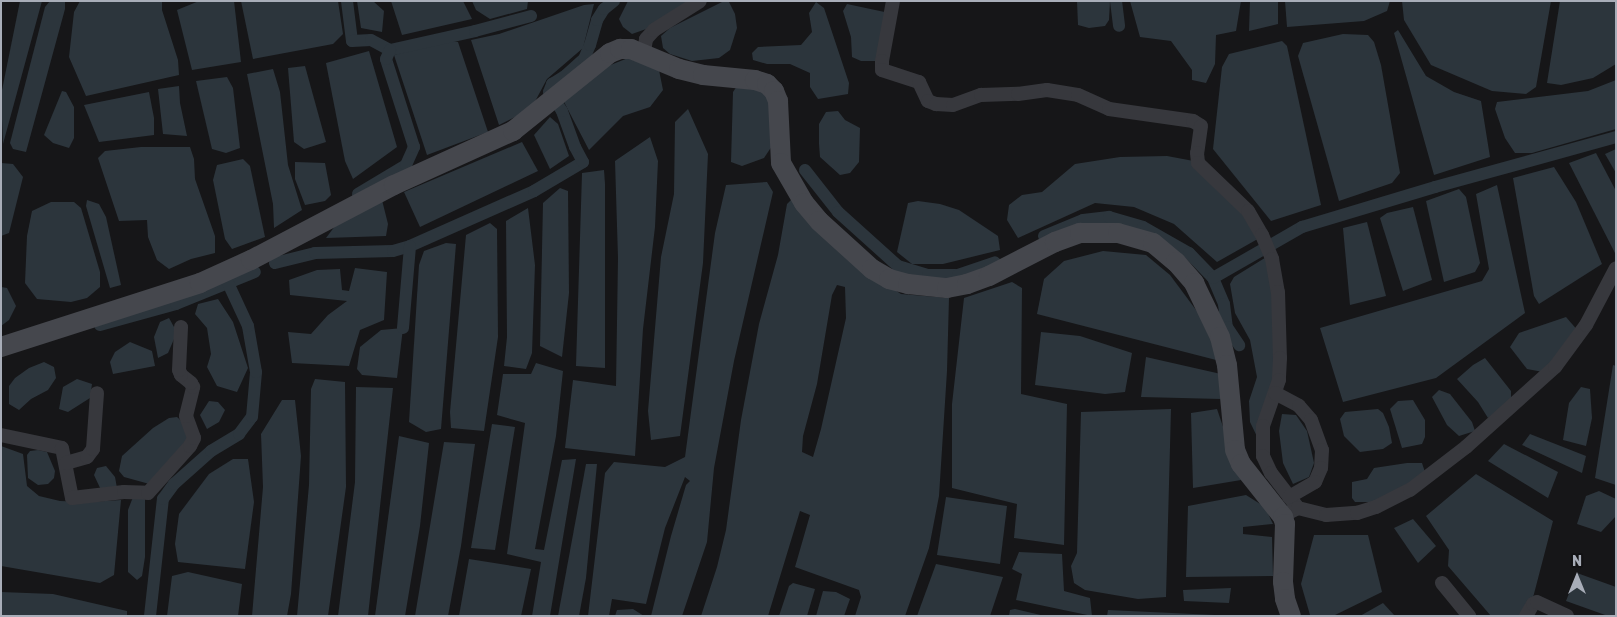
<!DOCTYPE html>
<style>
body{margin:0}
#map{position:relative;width:1617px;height:617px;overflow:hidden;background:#161618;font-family:Rubik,sans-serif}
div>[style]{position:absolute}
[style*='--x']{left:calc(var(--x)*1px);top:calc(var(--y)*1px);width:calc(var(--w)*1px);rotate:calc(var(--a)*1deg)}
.water>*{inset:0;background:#2c353c}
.canal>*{height:12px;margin:-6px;padding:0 6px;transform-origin:6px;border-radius:6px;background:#2c353c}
.street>*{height:14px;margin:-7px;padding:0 7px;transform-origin:7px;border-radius:7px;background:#37383d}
.secondary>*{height:20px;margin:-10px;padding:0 10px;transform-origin:10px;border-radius:10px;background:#45474d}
span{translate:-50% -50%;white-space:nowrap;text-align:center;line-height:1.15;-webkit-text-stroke:5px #111113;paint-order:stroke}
.frame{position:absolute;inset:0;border:2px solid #a8adb8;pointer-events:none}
.north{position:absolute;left:1552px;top:552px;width:50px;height:50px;-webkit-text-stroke:4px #111113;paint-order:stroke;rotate:0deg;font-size:14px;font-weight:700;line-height:20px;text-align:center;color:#a8adb8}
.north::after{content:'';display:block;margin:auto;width:18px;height:22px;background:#a8adb8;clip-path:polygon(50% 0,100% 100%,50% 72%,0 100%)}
</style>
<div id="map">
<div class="water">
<div style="clip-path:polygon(20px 1px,42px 1px,3px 144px,1px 95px)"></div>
<div style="clip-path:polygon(50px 1px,65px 1px,65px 9px,26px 152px,13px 149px,10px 143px,45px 7px)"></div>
<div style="clip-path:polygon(80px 1px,162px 1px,162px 10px,178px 60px,179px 75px,86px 96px,69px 57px,74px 12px)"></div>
<div style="clip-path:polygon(199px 1px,234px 1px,241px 62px,192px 70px,177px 10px)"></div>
<div style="clip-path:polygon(241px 1px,338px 1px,343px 34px,333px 44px,253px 59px)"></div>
<div style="clip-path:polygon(357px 1px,373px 1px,384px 11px,382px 32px,361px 28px)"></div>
<div style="clip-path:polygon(391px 1px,463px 1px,472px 19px,402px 35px)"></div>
<div style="clip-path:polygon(472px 1px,528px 1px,527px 9px,490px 19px,476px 10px)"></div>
<div style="clip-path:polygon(628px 1px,690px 1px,649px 28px,632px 34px,623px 27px,619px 19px)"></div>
<div style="clip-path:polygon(1077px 1px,1110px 1px,1109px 20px,1105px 26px,1089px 28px,1078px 25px)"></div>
<div style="clip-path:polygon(1130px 1px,1241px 1px,1236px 31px,1216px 35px,1215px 64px,1206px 83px,1192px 80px,1192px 70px,1171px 41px,1140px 37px)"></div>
<div style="clip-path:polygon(1250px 1px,1278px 1px,1278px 24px,1249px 31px)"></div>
<div style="clip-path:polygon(1285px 1px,1390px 1px,1387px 11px,1364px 21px,1287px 27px)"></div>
<div style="clip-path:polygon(1402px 1px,1551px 1px,1536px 87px,1526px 94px,1492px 91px,1431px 65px,1404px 20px)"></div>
<div style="clip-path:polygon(1560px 1px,1616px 1px,1616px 64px,1593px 78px,1561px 85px,1547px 83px)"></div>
<div style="clip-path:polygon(722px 2px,729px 2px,735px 14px,737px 28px,730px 50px,719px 58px,692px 61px,670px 54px,663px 48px,661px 36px,670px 28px)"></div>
<div style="clip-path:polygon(816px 2px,824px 8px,849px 83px,848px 94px,818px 99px,810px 87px,810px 73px,790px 64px,767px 64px,753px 60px,752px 53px,758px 47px,801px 45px,812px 32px,809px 13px)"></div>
<div style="clip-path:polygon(594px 4px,583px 48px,547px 79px,531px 109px,499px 125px,471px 40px,499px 34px,584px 5px)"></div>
<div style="clip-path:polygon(847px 4px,894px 14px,878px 61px,861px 61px,852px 57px,851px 37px,843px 11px)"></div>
<div style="clip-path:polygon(1398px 30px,1426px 76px,1454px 92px,1481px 101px,1490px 157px,1434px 175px,1394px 33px)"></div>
<div style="clip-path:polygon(1343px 34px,1368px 35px,1374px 42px,1381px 65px,1400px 173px,1392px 183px,1339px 201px,1298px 56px,1303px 43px)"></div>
<div style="clip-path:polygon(444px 40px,458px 42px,488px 132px,427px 155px,394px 55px)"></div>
<div style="clip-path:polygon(1282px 41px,1287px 46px,1321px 205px,1271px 221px,1213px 149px,1222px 67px,1229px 54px)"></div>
<div style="clip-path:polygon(369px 51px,397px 147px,353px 179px,345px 161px,326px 63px)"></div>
<div style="clip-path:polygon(628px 58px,659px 70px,663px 90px,650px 107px,623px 116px,589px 150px,564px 102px,608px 66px)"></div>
<div style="clip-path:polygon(305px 66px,326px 142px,304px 149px,294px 142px,288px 68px)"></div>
<div style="clip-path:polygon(273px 69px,280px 92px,288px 165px,302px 210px,274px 228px,273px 204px,247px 74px)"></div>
<div style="clip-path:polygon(227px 77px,233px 88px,240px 148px,226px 153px,212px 149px,196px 81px)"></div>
<div style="clip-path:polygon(1616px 80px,1616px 129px,1532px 153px,1515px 153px,1505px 138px,1495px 109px,1497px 102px,1588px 91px)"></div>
<div style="clip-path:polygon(179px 86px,180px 103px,187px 136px,163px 134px,158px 89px)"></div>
<div style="clip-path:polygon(737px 86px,762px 89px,774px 102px,774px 143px,764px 158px,742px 166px,731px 162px,733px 92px)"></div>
<div style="clip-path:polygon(62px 91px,66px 92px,74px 107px,74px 138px,69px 148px,53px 143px,44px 135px)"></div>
<div style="clip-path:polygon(149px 92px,154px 118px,154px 135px,99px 142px,84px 105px)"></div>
<div style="clip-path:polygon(688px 109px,708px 154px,703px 263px,680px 436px,651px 440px,648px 411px,661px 257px,674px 194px,675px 122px)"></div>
<div style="clip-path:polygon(838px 111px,845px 120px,860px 128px,859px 162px,850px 173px,840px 175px,820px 157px,819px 144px,819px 124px,826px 112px)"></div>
<div style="clip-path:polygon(550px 117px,558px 124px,569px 156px,550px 169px,534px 135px)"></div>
<div style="clip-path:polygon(650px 137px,658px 161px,655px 227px,643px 329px,635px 456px,565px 448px,573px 380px,616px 386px,618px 258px,615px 161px)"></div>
<div style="clip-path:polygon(522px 142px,538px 171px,420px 227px,404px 192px)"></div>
<div style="clip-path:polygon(141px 147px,190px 147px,194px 159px,195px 179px,215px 236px,215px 253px,191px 259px,169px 269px,157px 260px,148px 237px,147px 220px,119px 221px,98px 158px,105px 151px)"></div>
<div style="clip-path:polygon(1616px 149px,1616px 173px,1605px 154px)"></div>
<div style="clip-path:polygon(1596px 153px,1616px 191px,1616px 255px,1569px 163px)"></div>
<div style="clip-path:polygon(1167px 156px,1199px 162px,1263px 236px,1217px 262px,1174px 224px,1134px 207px,1095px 203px,1018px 238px,1007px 220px,1009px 205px,1022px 195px,1042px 192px,1075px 164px,1120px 157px)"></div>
<div style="clip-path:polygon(243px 159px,250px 166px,265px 237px,232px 249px,225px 239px,213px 180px,217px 165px)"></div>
<div style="clip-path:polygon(295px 162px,325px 163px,331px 195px,325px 201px,305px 205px,295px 179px)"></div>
<div style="clip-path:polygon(1px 163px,13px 164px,23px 177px,9px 233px,1px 236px)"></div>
<div style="clip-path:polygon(1554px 167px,1576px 202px,1602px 264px,1539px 304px,1534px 296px,1513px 178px)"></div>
<div style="clip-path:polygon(604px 170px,605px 184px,605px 368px,576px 366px,582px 173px)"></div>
<div style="clip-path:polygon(767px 182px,773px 192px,734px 361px,714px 468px,707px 542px,682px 616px,651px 616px,671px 536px,686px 485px,690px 481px,685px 477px,665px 528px,646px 604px,612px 599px,609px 616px,588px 616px,605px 473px,614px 462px,665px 467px,685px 457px,715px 233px,726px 185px)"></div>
<div style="clip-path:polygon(1497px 185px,1525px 313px,1436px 378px,1343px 402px,1320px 328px,1482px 281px,1489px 269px,1476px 194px)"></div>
<div style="clip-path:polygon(560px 188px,568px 191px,569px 293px,562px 357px,540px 346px,543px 203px)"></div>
<div style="clip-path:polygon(1459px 189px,1466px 197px,1480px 263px,1475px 272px,1444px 282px,1426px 201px)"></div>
<div style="clip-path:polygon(evenodd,794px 197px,868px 272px,901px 294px,949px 298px,947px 371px,939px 496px,929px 548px,905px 616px,855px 616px,861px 597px,859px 590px,795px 567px,810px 515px,800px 511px,768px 616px,701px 616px,717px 567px,726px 530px,741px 420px,759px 324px,778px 255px,787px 204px,794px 197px,837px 285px,845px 287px,846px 318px,821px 429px,813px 457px,802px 452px,803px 436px,817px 384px,832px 295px,837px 285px)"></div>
<div style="clip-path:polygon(87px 200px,99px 204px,106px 217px,121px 285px,110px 288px,86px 206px)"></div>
<div style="clip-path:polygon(382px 200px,388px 224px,386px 236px,326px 238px,335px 226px)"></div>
<div style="clip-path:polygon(918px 201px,940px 204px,959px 210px,998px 236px,1000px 250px,943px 264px,912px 264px,897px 252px,908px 203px)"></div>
<div style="clip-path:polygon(51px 202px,74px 202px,81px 208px,100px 272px,100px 287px,87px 298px,71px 302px,37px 299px,25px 283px,27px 236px,32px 211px)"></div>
<div style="clip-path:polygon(1413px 207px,1432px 280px,1403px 291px,1380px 218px,1387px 213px)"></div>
<div style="clip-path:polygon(528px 208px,535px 265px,532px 353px,526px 369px,504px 366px,507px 337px,506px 221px)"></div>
<div style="clip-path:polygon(1367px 222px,1386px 296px,1350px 305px,1343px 228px)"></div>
<div style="clip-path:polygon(490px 223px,497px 229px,498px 337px,484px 431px,451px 428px,450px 412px,466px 235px)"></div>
<div style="clip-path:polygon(446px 243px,456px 244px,441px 429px,426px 432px,409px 422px,419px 265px,424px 251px)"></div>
<div style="clip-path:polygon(1103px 251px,1146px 255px,1170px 275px,1199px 314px,1220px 361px,1037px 314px,1044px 279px,1064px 261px)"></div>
<div style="clip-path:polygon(1268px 256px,1284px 352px,1264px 451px,1250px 422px,1249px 401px,1257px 377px,1250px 340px,1235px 313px,1230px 284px,1234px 277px)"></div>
<div style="clip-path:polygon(355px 268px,387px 272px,384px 320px,360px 330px,349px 366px,292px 363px,288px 332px,311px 334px,328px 315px,347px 301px,290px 295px,289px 280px,317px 270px,340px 269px,342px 290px,349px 291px)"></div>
<div style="clip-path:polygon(1012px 282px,1022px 288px,1021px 394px,1067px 404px,1064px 545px,1014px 538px,1017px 504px,952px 488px,952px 404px,964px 298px)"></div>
<div style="clip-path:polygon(1px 287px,7px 288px,16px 306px,9px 320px,1px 326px)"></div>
<div style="clip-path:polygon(218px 299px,233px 322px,248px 368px,237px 392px,217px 386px,207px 367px,211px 354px,207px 328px,195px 314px,198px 304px)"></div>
<div style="clip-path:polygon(1566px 317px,1579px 332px,1543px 372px,1527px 369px,1510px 347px,1519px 333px)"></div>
<div style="clip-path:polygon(169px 318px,174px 327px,174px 339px,168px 353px,158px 358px,154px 337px,160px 322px)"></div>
<div style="clip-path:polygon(403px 328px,397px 378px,362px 375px,357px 369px,360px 347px,381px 330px)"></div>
<div style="clip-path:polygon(1041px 332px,1080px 336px,1132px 353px,1125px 392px,1105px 394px,1035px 385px)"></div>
<div style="clip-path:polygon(130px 342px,152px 351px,155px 366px,113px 374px,110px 362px,115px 352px)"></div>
<div style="clip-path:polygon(1146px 357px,1221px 374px,1221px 399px,1141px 397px)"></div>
<div style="clip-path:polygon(1485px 358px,1511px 391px,1511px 401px,1488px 418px,1478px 402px,1457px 379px,1473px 365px)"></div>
<div style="clip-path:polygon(44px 362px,54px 367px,56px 378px,48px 390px,31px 399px,19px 410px,9px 404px,9px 386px,15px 378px,29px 368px)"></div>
<div style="clip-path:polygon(536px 363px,563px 371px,556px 436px,535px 549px,544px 550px,562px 460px,576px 459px,550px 616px,532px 616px,541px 562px,507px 554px,525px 423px,497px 415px,503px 374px,531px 374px)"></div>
<div style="clip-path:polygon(1613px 365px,1616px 366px,1616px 485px,1595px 478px)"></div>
<div style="clip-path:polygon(77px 379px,92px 384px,90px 398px,68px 412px,59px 409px,63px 387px)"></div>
<div style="clip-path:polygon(315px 379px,345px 382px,346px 487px,328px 616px,297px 616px,309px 485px,311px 389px)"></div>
<div style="clip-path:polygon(356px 387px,393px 388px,368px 616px,338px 616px,355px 482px)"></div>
<div style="clip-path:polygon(1581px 387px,1590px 389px,1592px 418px,1586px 446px,1563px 440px,1569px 403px)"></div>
<div style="clip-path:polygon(1439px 390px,1450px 394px,1472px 422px,1475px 431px,1459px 436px,1447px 425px,1432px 397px)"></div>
<div style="clip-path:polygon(282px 400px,295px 400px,301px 456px,291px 594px,287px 616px,252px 616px,263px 487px,261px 434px)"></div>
<div style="clip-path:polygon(1413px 400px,1425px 420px,1425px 437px,1422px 444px,1402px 448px,1390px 409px,1398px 401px)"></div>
<div style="clip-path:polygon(209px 401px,218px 402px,225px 410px,219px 422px,207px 429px,200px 415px)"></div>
<div style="clip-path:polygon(1171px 409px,1166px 597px,1138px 599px,1085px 590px,1074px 583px,1071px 566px,1077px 553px,1081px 412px)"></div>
<div style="clip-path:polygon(1217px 409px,1241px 480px,1193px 488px,1191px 413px)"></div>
<div style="clip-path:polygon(1378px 409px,1383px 413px,1389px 427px,1392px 443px,1383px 449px,1360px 452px,1344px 436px,1340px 419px,1345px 412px)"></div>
<div style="clip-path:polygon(1282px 414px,1296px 415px,1307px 431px,1314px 463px,1309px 477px,1293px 484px,1283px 463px,1279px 431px)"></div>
<div style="clip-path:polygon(177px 417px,187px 426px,190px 436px,153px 485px,124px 477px,119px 471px,122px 456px,153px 428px,169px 418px)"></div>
<div style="clip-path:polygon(492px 424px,515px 427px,495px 550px,471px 548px)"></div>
<div style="clip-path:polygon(1530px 434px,1586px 456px,1582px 473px,1522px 445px)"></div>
<div style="clip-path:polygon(399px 436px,429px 443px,420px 526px,405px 616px,375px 616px)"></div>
<div style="clip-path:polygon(444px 442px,475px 444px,461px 546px,448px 616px,415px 616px)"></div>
<div style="clip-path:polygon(1504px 444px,1558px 472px,1548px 498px,1488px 461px)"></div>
<div style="clip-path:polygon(1px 446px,23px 454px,27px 486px,39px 496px,60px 501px,89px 502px,121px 500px,114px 575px,100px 583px,1px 566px)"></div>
<div style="clip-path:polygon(38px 450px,47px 452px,55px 471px,54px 478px,48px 484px,38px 485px,28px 478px,27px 455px,30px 451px)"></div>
<div style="clip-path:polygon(233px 459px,248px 459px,254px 502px,245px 569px,178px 562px,175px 544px,179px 514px,209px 474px)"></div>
<div style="clip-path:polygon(1407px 463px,1422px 463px,1425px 472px,1414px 483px,1373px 502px,1355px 502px,1352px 498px,1352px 482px,1367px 479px,1374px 468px)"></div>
<div style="clip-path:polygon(586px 464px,597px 464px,586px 578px,579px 616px,558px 616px)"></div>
<div style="clip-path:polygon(106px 466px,115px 477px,117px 488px,101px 490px,94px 475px,97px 468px)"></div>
<div style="clip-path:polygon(1476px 474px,1553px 521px,1529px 613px,1526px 616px,1491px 616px,1448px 566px,1449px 550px,1426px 516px)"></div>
<div style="clip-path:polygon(1599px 491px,1616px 499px,1616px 516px,1601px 532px,1577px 524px,1586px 496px)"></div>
<div style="clip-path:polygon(145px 495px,145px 557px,142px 576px,137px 580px,128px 572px,128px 510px,133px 497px)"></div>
<div style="clip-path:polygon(1246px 495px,1265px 507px,1273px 524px,1243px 527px,1243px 534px,1272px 537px,1273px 576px,1186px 577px,1188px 506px)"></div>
<div style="clip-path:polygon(946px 497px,1007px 506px,1000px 564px,937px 555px)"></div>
<div style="clip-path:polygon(1413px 519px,1436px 546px,1418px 563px,1394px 528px)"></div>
<div style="clip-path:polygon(1314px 535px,1368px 535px,1382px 592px,1333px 616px,1310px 615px,1301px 584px)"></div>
<div style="clip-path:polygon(1019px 552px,1062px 554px,1064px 591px,1090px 598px,1092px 616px,1016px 600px,1022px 574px,1012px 569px)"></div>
<div style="clip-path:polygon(469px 559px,531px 569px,521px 616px,459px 616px)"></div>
<div style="clip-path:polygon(936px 564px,1003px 577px,990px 616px,917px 616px)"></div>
<div style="clip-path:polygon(188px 572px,242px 584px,238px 616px,167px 616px,172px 576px)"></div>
<div style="clip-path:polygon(1577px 573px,1616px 587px,1616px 616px,1608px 616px,1566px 601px)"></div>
<div style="clip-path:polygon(793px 583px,815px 589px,807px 616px,779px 616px,789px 586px)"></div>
<div style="clip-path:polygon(1231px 588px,1229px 603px,1184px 601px,1183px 590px)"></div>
<div style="clip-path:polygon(823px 591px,836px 592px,850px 599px,844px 616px,816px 616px)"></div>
<div style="clip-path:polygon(1px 592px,53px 594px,127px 611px,127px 616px,1px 616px)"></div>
<div style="clip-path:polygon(1383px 603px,1395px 616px,1360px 616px)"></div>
<div style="clip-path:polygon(633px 609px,644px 616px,615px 616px,617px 610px)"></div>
<div style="clip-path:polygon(1015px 609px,1045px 616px,1009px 616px,1010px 610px)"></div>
<div style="clip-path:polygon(1108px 610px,1215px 615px,1216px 616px,1107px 616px)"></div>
</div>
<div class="canal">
<div style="--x:347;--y:1;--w:40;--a:82.9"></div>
<div style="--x:352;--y:41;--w:19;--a:-3"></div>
<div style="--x:371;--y:40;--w:21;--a:28"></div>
<div style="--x:390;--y:50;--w:87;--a:-12.6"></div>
<div style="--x:475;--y:31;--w:58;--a:-15"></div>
<div style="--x:1116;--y:1;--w:25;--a:83"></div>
<div style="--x:805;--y:170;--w:53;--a:51.8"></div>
<div style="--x:838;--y:212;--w:81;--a:42"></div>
<div style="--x:898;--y:266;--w:31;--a:17"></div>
<div style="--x:928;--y:275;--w:30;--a:0"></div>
<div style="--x:958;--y:275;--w:39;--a:-19"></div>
<div style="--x:358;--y:194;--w:56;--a:-31.1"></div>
<div style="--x:406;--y:165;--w:20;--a:-66"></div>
<div style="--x:414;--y:147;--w:92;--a:-107.7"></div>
<div style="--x:386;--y:59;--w:10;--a:-66"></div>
<div style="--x:1044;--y:236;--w:42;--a:-22.3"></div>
<div style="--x:1083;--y:220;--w:26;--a:-7"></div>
<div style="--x:1109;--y:217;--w:35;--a:16"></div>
<div style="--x:1143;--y:227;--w:53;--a:29.5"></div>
<div style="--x:1189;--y:253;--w:35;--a:46"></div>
<div style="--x:1213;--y:278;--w:28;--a:67"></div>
<div style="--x:1224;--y:304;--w:23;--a:83"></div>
<div style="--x:1227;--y:327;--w:22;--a:56"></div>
<div style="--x:275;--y:263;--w:41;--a:-14"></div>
<div style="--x:315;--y:253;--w:78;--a:-1.5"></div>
<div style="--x:393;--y:251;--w:18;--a:-16"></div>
<div style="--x:410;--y:246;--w:136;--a:-23.9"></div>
<div style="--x:534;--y:191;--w:57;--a:-30.6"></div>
<div style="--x:583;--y:162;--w:17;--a:-118"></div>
<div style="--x:575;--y:147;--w:38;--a:-110"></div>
<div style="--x:562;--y:111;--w:23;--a:-124"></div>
<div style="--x:549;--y:92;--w:9;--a:-69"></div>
<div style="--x:552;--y:84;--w:15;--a:-32"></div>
<div style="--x:565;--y:76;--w:25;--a:-42"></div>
<div style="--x:584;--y:59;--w:15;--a:-67"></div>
<div style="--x:590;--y:45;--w:26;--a:-74"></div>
<div style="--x:597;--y:20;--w:13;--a:-58"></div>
<div style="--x:604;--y:9;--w:13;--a:-39"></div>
<div style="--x:1213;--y:278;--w:103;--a:-29.8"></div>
<div style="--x:1302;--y:227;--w:139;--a:-16.7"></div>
<div style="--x:1435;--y:187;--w:188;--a:-15.4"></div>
<div style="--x:100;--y:325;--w:79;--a:-15.4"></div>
<div style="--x:176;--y:304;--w:85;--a:-22.1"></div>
<div style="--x:403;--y:328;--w:82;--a:-85.1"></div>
<div style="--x:150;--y:616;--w:118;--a:-83.7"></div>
<div style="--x:163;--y:499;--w:19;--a:-54"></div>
<div style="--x:174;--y:484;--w:50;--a:-41.7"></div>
<div style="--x:211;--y:451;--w:33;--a:-31"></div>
<div style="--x:239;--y:434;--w:21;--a:-53"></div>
<div style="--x:252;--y:417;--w:45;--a:-84.9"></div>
<div style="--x:256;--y:372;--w:47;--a:-99.9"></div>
<div style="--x:248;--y:326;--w:47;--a:-114.9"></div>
</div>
<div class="street">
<div style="--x:893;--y:1;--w:61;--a:100.4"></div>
<div style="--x:882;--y:61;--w:9;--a:90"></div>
<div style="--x:882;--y:70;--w:39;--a:18"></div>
<div style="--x:919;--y:82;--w:21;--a:65"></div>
<div style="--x:928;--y:101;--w:9;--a:21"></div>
<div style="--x:936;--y:104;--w:17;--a:3"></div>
<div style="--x:953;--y:105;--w:30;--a:-20"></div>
<div style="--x:981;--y:95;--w:37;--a:-2"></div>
<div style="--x:1018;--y:94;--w:29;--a:-8"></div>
<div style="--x:1047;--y:90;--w:31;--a:9"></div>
<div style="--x:1078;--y:95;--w:34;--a:24"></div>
<div style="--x:1109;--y:109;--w:85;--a:8.1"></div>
<div style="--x:1193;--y:121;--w:9;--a:32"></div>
<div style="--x:1201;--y:126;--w:27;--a:98"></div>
<div style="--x:1197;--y:153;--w:10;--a:84"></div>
<div style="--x:1198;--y:163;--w:69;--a:43.8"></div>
<div style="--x:1248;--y:211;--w:28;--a:60"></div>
<div style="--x:1262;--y:235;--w:26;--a:67"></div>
<div style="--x:1272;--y:259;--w:34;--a:80"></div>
<div style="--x:1278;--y:292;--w:66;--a:88.3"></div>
<div style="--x:1280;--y:358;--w:22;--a:93"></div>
<div style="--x:1279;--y:380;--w:49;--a:109.2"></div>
<div style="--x:1263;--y:426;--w:30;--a:90"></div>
<div style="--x:1263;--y:456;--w:19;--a:65"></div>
<div style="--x:1271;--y:473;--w:44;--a:52.4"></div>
<div style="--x:644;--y:52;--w:13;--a:-81"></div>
<div style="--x:646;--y:39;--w:12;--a:-48"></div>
<div style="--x:654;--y:30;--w:54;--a:-32.2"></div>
<div style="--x:1275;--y:393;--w:27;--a:28"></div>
<div style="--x:1299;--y:406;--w:18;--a:49"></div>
<div style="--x:1311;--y:420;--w:32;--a:70"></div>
<div style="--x:1322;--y:450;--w:18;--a:93"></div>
<div style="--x:1321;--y:468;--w:15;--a:113"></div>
<div style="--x:1315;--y:482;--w:30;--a:150"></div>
<div style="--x:1;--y:435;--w:62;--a:12"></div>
<div style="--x:62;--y:448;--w:51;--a:78.7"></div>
<div style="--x:72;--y:498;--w:52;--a:-6.6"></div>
<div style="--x:124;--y:492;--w:24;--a:2"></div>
<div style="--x:148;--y:493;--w:63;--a:-48.2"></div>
<div style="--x:190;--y:446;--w:9;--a:-63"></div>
<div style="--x:194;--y:438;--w:23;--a:-110"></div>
<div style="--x:186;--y:416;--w:30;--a:-76"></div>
<div style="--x:193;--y:387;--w:4;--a:-117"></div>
<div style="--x:191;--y:383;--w:13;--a:-141"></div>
<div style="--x:181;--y:375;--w:5;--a:-112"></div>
<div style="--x:179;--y:370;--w:43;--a:-87.3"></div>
<div style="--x:66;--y:463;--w:22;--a:-16"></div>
<div style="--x:87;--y:457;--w:10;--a:-53"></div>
<div style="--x:93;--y:449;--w:56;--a:-85.9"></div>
<div style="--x:1290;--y:512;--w:9;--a:-27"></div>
<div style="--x:1298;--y:508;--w:29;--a:14"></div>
<div style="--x:1326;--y:515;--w:31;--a:-4"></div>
<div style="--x:1357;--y:513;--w:20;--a:-18"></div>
<div style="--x:1376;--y:507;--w:38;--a:-27"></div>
<div style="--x:1410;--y:490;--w:71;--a:-37.5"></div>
<div style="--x:1466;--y:447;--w:120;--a:-42"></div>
<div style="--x:1555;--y:367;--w:52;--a:-53.6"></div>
<div style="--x:1586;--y:325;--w:64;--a:-62.2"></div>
<div style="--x:1442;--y:583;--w:43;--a:50.7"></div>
<div style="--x:1526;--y:616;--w:14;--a:-60"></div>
<div style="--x:1533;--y:604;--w:4;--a:-27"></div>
<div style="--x:1537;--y:602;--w:33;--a:25"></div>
</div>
<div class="secondary">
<div style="--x:1;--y:347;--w:209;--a:-17.8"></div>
<div style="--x:200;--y:283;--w:56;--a:-24.3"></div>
<div style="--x:251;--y:260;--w:161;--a:-27.7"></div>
<div style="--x:394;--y:185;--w:131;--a:-24.4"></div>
<div style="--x:513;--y:131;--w:124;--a:-38.8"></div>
<div style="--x:610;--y:53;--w:11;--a:-22"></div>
<div style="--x:620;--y:49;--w:11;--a:0"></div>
<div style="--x:631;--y:49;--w:52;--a:22.6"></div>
<div style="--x:679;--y:69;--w:25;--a:14"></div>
<div style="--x:703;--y:75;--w:52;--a:5.5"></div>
<div style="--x:755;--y:80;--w:13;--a:18"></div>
<div style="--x:767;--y:84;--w:10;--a:45"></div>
<div style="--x:774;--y:91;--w:11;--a:68"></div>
<div style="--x:778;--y:101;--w:62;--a:87.2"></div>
<div style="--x:781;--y:163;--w:46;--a:60.1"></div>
<div style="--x:804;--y:203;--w:23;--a:50"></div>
<div style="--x:819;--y:221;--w:72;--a:42.2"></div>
<div style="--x:872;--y:269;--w:20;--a:30"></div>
<div style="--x:889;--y:279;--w:20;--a:15"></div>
<div style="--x:908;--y:284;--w:39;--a:6"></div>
<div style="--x:947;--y:288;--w:20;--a:-11"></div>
<div style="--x:967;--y:284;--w:23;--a:-20"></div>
<div style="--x:989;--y:276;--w:74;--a:-27.3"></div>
<div style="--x:1055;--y:242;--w:27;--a:-20"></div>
<div style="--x:1080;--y:233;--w:38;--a:0"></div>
<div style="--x:1118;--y:233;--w:36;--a:16"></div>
<div style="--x:1153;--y:243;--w:30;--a:40"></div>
<div style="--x:1176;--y:262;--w:28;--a:49"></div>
<div style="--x:1194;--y:283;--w:60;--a:64.3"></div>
<div style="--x:1220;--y:337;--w:29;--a:76"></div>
<div style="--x:1227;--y:365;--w:85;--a:84.6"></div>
<div style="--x:1235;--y:450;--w:15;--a:67"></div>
<div style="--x:1241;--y:464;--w:68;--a:51.6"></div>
<div style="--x:1283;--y:517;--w:7;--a:74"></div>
<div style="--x:1285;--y:524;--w:58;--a:92"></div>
<div style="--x:1283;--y:582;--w:17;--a:83"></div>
<div style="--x:1285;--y:599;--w:18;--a:71"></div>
</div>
<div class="frame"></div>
<div class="north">N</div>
</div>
